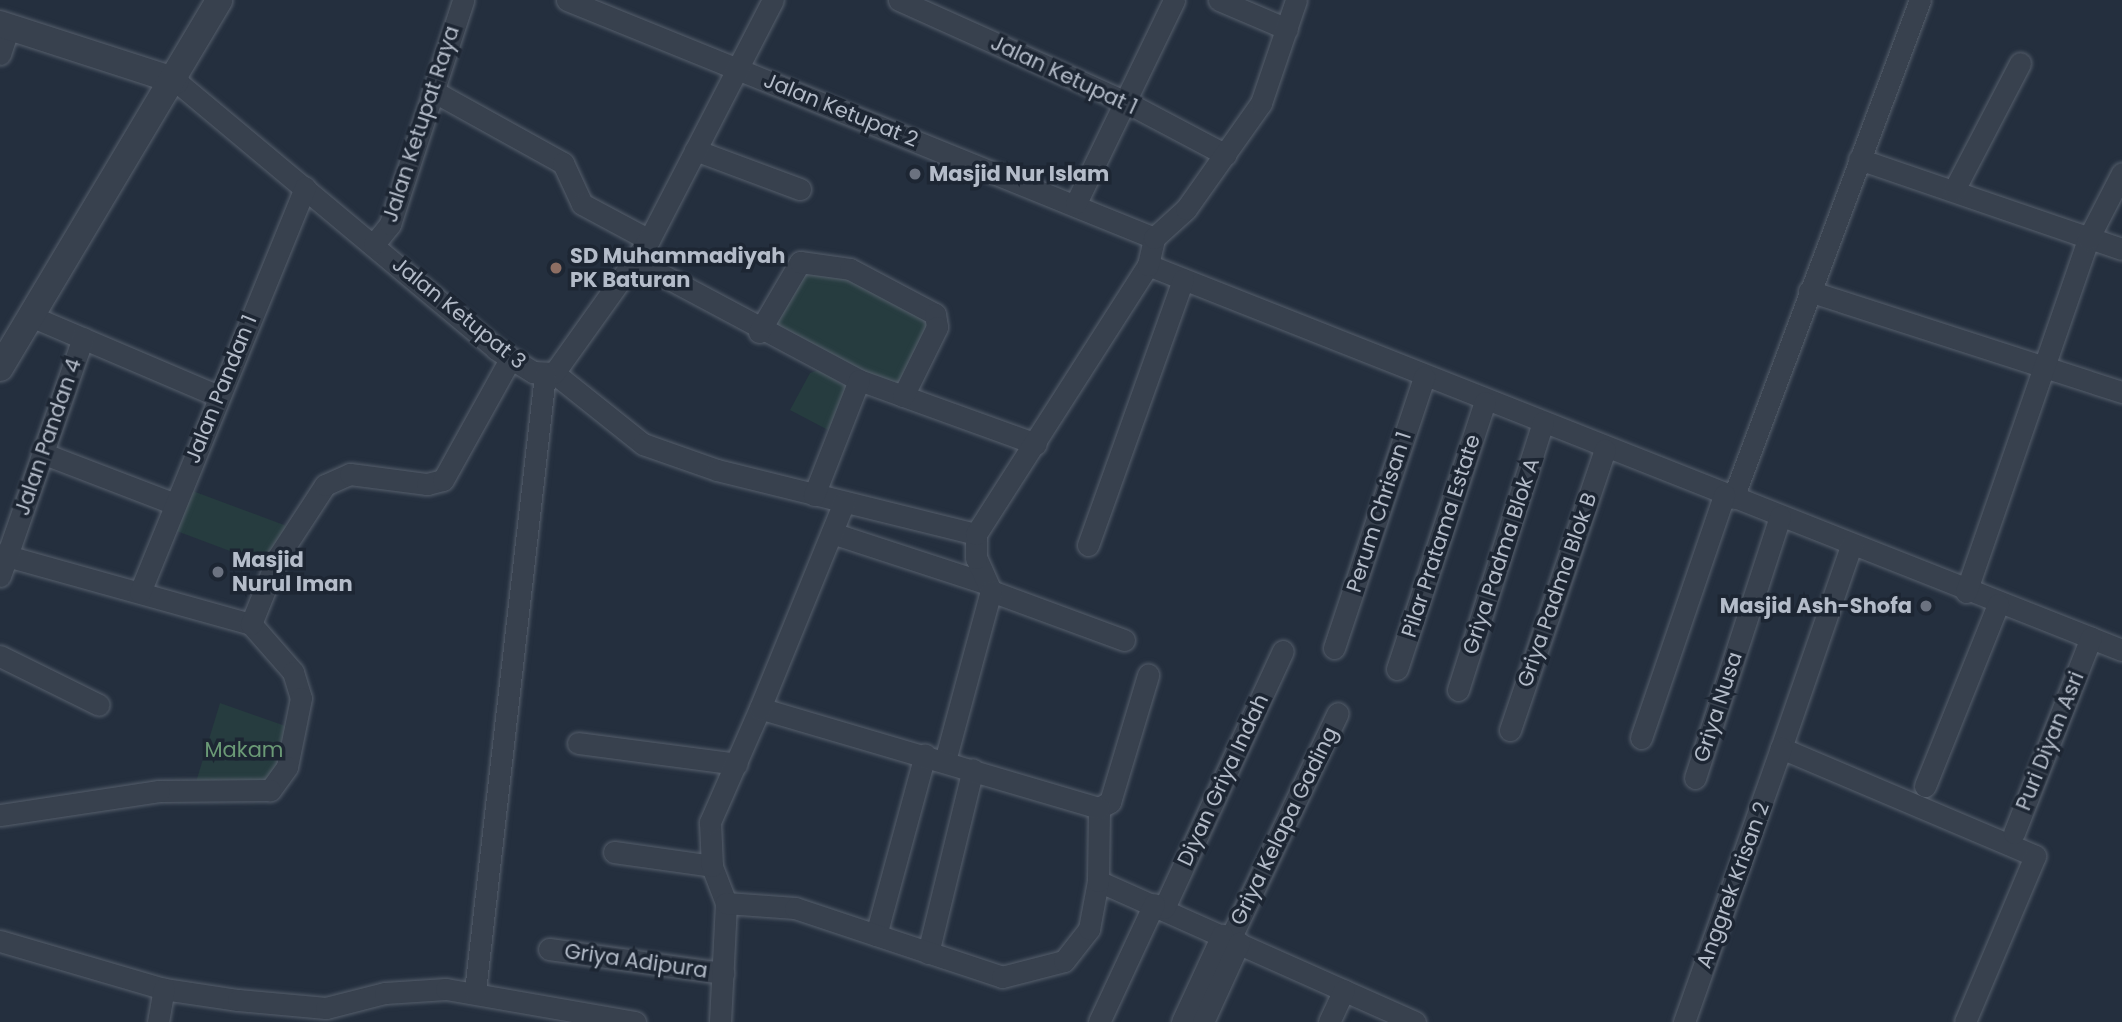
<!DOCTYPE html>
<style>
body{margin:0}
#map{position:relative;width:2122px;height:1022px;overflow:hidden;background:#242f3e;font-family:Poppins,sans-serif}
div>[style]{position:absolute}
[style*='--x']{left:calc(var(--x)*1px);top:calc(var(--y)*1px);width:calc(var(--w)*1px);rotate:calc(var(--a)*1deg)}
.green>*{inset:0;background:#263c3f}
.roads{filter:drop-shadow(0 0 2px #565f6c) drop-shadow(0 0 2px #565f6c)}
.minor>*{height:21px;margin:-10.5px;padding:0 10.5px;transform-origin:10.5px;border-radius:10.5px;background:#38414e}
.tertiary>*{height:26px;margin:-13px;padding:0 13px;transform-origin:13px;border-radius:13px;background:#38414e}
.dots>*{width:19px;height:19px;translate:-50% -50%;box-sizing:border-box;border:4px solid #1d2633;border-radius:50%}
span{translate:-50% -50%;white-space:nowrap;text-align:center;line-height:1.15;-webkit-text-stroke:7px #1d2633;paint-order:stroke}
.street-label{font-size:21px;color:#b4bcc9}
.poi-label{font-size:21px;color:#b4bcc9;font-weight:700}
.left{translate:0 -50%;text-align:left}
.right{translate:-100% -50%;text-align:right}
.park-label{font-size:21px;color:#6b9a76}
</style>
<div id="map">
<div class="green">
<div style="clip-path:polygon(798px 269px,846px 274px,932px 319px,896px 390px,767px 319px)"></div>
<div style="clip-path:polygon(819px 370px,847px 387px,830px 431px,790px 410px,810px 373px)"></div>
<div style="clip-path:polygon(190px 490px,292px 528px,267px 565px,174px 530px)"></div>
<div style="clip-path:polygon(220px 703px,294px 729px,271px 780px,196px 782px)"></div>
</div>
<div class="roads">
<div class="minor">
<div style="--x:567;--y:0;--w:633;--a:22.07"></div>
<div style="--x:899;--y:0;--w:247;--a:24.2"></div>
<div style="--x:1124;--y:101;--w:115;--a:27.9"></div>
<div style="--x:1219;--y:0;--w:74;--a:23.1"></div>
<div style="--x:0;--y:54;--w:29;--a:-72"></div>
<div style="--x:176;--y:81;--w:417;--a:39.9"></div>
<div style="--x:496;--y:349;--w:44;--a:31.9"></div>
<div style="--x:533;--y:372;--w:21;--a:3"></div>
<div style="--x:554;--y:373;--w:114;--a:38.6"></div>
<div style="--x:643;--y:444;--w:78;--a:19.4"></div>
<div style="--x:717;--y:470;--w:267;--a:13.9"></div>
<div style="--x:433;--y:91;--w:149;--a:29"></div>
<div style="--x:563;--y:163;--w:45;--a:65.1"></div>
<div style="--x:582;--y:204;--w:76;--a:28.2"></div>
<div style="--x:695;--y:150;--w:112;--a:20.4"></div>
<div style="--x:1859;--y:159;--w:278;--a:18.9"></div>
<div style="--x:1954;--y:190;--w:143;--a:-62.5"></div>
<div style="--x:1076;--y:203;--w:225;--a:-64.2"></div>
<div style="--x:374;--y:244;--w:26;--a:-51"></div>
<div style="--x:390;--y:224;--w:236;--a:-71.9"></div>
<div style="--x:634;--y:260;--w:255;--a:28.1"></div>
<div style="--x:859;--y:380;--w:188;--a:19.9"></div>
<div style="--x:1148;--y:265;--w:1047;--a:21.57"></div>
<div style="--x:1809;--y:291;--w:329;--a:17.9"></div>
<div style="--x:33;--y:317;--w:201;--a:23.1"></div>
<div style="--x:759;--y:332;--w:81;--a:-59.6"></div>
<div style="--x:800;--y:262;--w:50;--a:8"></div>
<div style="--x:850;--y:269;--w:96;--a:27.9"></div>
<div style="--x:935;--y:314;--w:13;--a:81"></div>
<div style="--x:937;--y:327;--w:77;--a:116.2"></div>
<div style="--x:554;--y:373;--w:163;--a:-54.5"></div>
<div style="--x:649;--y:240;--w:270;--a:-62.7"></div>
<div style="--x:42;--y:453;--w:142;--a:21"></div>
<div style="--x:814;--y:495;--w:123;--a:-68.6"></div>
<div style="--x:1733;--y:498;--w:532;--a:-69.42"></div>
<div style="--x:832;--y:533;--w:161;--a:18.1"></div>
<div style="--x:1088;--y:545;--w:282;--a:-70.3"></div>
<div style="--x:1851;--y:546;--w:214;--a:109.1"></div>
<div style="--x:1781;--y:748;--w:276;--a:23"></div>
<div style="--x:2035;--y:856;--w:180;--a:112.9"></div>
<div style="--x:0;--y:554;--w:261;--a:15.6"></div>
<div style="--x:251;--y:624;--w:64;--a:48.8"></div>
<div style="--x:293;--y:672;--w:27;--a:73"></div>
<div style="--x:301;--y:698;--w:70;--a:101.5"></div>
<div style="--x:287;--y:767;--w:29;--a:126"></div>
<div style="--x:270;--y:790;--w:111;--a:179.5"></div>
<div style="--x:159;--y:791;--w:161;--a:171.4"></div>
<div style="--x:0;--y:576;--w:252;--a:-70.8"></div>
<div style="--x:140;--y:592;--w:437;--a:-67.8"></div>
<div style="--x:1966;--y:592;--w:373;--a:-70.9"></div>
<div style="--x:2088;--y:239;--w:74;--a:-62.7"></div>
<div style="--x:251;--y:624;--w:72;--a:-68.1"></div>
<div style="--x:278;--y:557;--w:86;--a:-56.9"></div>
<div style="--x:325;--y:485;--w:27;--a:-24"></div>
<div style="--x:350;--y:474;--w:78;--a:7.4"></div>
<div style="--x:427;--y:484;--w:16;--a:-14"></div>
<div style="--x:443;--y:480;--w:138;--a:-61"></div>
<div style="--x:1124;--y:640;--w:142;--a:-159.8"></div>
<div style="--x:991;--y:591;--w:36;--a:-114"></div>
<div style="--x:976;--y:558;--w:24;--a:-90"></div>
<div style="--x:976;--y:534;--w:319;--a:-57.4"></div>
<div style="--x:1148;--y:265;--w:28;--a:-77"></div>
<div style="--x:1154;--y:238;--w:43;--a:-42.2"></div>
<div style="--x:1186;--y:209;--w:130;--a:-54.7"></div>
<div style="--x:1261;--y:103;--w:109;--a:-71.2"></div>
<div style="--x:1334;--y:648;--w:286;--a:-71.6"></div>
<div style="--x:0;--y:656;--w:110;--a:26.3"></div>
<div style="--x:1397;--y:669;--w:281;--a:-71.8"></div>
<div style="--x:1458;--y:690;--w:281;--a:-72.4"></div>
<div style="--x:1510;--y:730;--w:296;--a:-71.3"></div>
<div style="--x:1641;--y:738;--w:257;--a:-71.1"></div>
<div style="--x:578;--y:743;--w:160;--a:7.5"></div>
<div style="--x:945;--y:761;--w:176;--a:-74.9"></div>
<div style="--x:1695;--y:778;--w:275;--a:-72"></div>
<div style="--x:1925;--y:786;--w:196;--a:-68.1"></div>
<div style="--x:1099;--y:808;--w:13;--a:-29"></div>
<div style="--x:1110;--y:802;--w:133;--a:-73.3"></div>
<div style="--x:2014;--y:833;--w:210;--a:-68.5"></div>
<div style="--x:614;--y:852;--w:99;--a:8.1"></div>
<div style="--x:1098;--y:881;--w:347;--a:24"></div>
<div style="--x:726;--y:903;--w:40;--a:-111"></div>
<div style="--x:712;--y:866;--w:44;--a:-92.6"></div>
<div style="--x:710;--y:822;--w:124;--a:-66.3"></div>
<div style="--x:1164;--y:908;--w:283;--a:-65.2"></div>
<div style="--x:876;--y:935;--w:187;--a:-74.8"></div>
<div style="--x:1230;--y:939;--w:250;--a:-64.5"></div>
<div style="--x:0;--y:941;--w:171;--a:16.3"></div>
<div style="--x:164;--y:989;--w:75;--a:8.5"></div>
<div style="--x:238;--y:1000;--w:88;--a:5.2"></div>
<div style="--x:326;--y:1008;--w:61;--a:-14.3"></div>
<div style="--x:385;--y:993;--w:61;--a:-3.8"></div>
<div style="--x:446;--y:989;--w:192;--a:9.9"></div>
<div style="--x:549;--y:949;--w:176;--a:7.9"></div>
<div style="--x:928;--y:953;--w:189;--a:-76.3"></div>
<div style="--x:475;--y:991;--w:620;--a:-83.52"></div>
<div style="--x:158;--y:1022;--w:34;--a:-80"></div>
<div style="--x:720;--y:1022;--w:119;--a:-87.1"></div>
<div style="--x:726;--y:903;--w:69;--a:4.1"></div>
<div style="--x:795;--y:908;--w:218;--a:18.4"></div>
<div style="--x:1002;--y:977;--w:64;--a:-14.5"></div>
<div style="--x:1064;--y:961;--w:41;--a:-52"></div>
<div style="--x:1089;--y:929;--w:49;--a:-79.4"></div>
<div style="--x:1098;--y:881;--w:73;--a:-89.2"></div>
<div style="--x:1099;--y:808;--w:353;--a:-163.6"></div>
<div style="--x:760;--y:708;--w:222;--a:-67.8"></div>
<div style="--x:1099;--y:1022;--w:130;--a:-65"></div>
<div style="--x:1182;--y:1022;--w:96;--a:-65.3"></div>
<div style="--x:1203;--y:1022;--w:87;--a:-65.5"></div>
<div style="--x:1329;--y:1022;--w:35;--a:-65"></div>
<div style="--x:1684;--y:1022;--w:291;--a:-70.5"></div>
</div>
<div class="tertiary">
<div style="--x:0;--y:24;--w:185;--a:17.9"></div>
<div style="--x:0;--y:368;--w:428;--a:-59.2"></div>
</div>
</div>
<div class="dots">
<div style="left:915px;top:174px;background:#6b7280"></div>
<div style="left:556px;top:268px;background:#8d6e63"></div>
<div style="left:218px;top:572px;background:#6b7280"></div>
<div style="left:1926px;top:606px;background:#6b7280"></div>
</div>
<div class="street-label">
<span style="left:1064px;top:75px;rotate:25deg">Jalan Ketupat 1</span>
<span style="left:841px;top:110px;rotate:22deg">Jalan Ketupat 2</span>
<span style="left:421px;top:124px;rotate:-72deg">Jalan Ketupat Raya</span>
<span style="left:459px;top:313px;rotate:39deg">Jalan Ketupat 3</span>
<span style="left:221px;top:389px;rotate:-68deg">Jalan Pandan 1</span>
<span style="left:48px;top:437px;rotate:-71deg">Jalan Pandan 4</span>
<span style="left:1379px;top:512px;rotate:-72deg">Perum Chrisan 1</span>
<span style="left:1441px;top:536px;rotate:-72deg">Pilar Pratama Estate</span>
<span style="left:1501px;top:556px;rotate:-72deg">Griya Padma Blok A</span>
<span style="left:1557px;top:590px;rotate:-71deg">Griya Padma Blok B</span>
<span style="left:1718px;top:707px;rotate:-72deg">Griya Nusa</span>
<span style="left:2050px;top:741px;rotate:-68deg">Puri Diyan Asri</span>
<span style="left:1223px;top:780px;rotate:-65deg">Diyan Griya Indah</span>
<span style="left:1284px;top:826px;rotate:-64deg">Griya Kelapa Gading</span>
<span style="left:1733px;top:885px;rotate:-70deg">Anggrek Krisan 2</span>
<span style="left:636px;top:961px;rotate:8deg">Griya Adipura</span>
</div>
<div class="poi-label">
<span class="left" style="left:929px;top:174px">Masjid Nur Islam</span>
<span class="left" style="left:570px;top:268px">SD Muhammadiyah<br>PK Baturan</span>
<span class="left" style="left:232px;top:572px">Masjid<br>Nurul Iman</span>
<span class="right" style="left:1912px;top:606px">Masjid Ash-Shofa</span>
</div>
<div class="park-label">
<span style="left:244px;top:750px">Makam</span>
</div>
</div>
